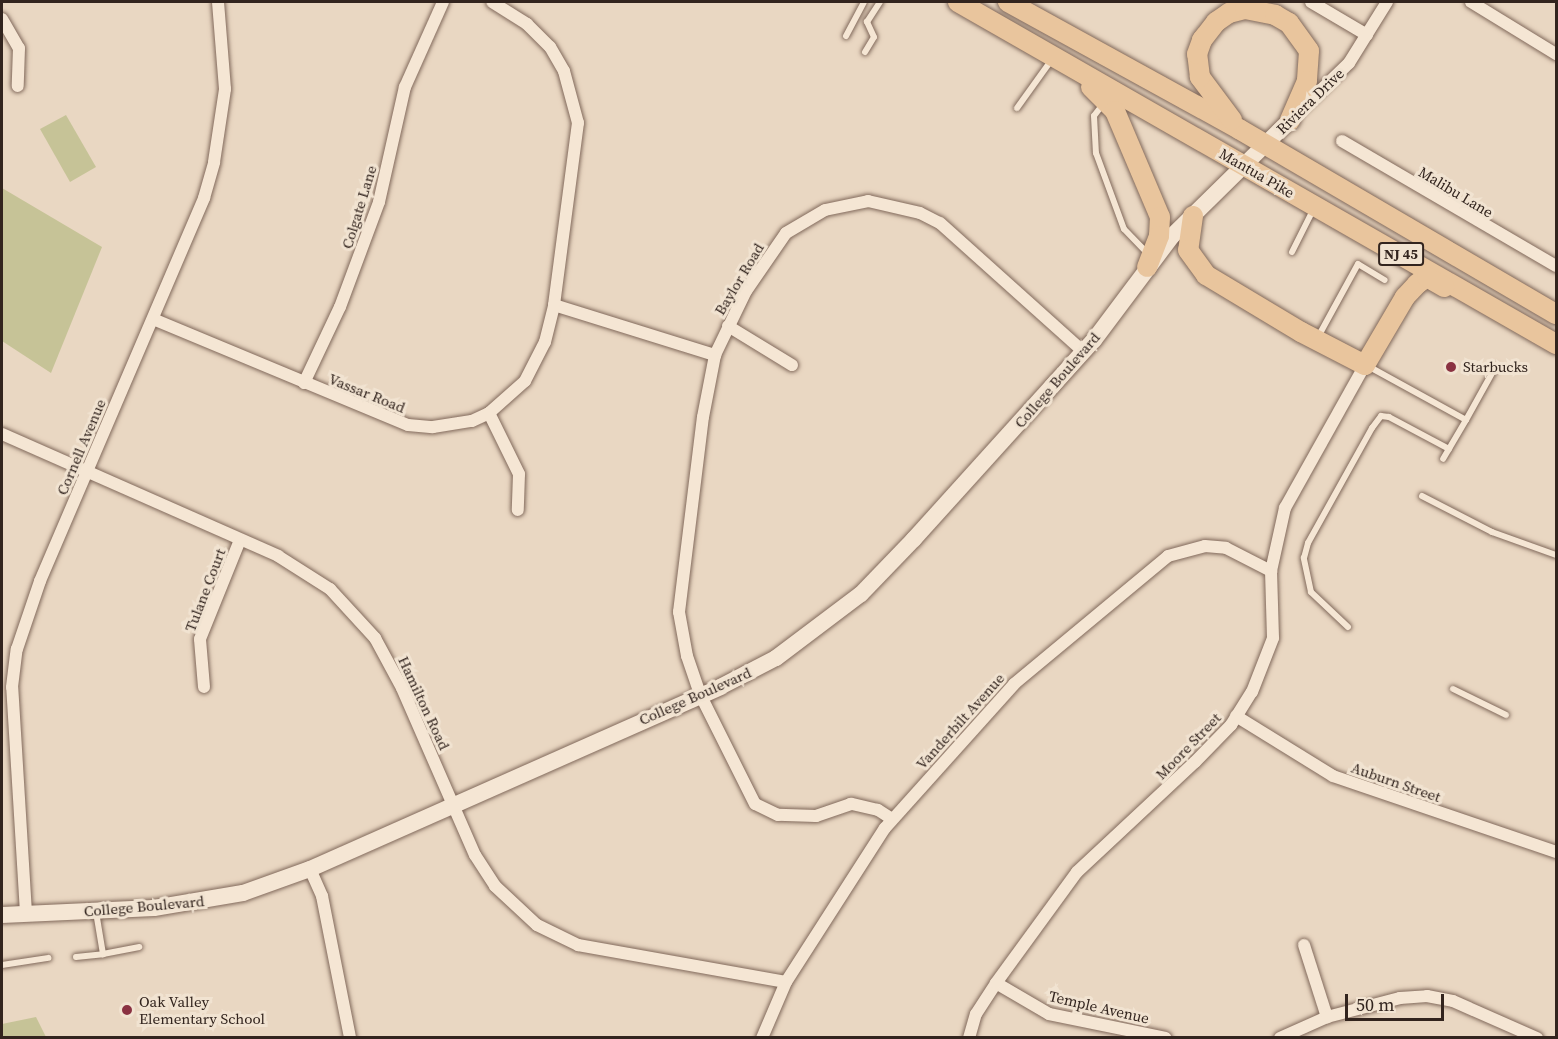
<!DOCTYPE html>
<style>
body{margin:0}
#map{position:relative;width:1558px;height:1039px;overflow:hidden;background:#e9d7c2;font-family:"Source Serif 4",serif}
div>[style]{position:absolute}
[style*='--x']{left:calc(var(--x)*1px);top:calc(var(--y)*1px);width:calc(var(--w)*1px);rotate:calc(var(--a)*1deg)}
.green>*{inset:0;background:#c6c397}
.roads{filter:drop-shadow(0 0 2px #81695b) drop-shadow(0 0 2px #81695b)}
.lane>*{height:6px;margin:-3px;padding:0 3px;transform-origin:3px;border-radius:3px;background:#f5e6d4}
.street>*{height:12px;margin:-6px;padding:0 6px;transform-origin:6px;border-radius:6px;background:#f5e6d4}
.secondary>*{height:16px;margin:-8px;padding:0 8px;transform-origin:8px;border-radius:8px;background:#f5e6d4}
.primary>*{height:20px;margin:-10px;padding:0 10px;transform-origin:10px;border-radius:10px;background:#e9c59d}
.dots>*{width:16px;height:16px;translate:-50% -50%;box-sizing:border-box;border:3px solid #f1e3d1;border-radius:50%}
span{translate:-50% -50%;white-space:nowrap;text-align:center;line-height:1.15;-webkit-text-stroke:6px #f1e3d1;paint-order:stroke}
.shield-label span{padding:2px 4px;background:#f1e3d1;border:2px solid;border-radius:4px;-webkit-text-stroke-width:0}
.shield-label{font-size:14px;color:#32241e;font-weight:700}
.street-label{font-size:15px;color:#32241e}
.poi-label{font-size:15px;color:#32241e}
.left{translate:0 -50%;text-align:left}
.frame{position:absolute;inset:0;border:3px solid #32241e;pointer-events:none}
.scale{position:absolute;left:1345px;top:994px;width:99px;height:27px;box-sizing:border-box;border:3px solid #32241e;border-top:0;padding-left:8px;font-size:18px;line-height:21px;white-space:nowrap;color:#32241e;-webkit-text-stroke:4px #f1e3d1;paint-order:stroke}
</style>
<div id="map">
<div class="green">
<div style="clip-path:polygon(66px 115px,96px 167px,70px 182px,40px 129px)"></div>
<div style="clip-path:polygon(2px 188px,102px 247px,51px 373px,2px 341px)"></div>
<div style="clip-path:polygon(36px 1017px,46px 1037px,2px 1037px,2px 1024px)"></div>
</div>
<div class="roads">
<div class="lane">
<div style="--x:846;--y:36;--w:38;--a:-62"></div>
<div style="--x:865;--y:52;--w:17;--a:-59"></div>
<div style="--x:874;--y:37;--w:17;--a:-115"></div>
<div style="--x:867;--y:22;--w:24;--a:-57"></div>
<div style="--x:1104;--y:103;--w:16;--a:128"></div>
<div style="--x:1094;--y:116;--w:37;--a:87"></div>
<div style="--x:1096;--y:153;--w:81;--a:69.8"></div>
<div style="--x:1124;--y:229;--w:35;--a:46"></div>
<div style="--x:1017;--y:108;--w:57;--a:-54.3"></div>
<div style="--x:1292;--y:252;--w:47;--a:-63.4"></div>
<div style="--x:1318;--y:337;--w:83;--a:-61.3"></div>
<div style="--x:1358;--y:264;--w:31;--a:31"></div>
<div style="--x:1366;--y:365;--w:114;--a:28.8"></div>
<div style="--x:1466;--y:420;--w:45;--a:120.5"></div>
<div style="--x:1466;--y:420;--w:60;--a:-60.9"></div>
<div style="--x:1422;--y:496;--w:79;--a:27.2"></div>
<div style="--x:1492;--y:532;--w:68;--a:19.8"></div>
<div style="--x:1348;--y:627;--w:51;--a:-136.6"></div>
<div style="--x:1311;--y:592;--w:35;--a:-102"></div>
<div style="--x:1304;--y:558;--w:16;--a:-75"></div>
<div style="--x:1308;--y:543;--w:132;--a:-60.9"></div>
<div style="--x:1372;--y:428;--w:15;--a:-53"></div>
<div style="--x:1381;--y:416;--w:8;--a:7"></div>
<div style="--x:1389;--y:417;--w:68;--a:28.1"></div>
<div style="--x:1453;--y:689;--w:59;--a:26.1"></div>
<div style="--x:96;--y:912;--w:43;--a:80.5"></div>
<div style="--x:103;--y:954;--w:37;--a:-11"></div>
<div style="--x:76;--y:957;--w:27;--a:-6"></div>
<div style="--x:2;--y:965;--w:47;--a:-8.7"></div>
</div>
<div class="street">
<div style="--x:1311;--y:2;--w:65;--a:30.5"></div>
<div style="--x:1471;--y:2;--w:100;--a:31.5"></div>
<div style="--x:2;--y:19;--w:34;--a:60"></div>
<div style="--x:19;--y:48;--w:38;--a:92"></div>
<div style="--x:1297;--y:113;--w:72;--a:-43.9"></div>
<div style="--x:1349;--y:63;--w:72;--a:-58.1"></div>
<div style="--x:1342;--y:141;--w:248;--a:30.3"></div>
<div style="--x:554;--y:305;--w:169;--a:17.3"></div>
<div style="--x:153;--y:319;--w:276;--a:22.6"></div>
<div style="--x:408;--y:425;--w:25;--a:5"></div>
<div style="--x:433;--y:427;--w:39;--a:-9"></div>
<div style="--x:472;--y:421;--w:19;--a:-25"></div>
<div style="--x:489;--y:413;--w:48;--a:-41.6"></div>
<div style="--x:525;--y:381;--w:44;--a:-62.9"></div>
<div style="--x:545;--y:342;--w:38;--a:-76"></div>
<div style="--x:554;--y:305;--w:184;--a:-82.5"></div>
<div style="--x:578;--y:123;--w:54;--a:-105.1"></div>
<div style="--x:564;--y:71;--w:28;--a:-120"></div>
<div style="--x:550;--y:47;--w:33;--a:-135"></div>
<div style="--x:527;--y:24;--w:41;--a:-147.8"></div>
<div style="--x:728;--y:326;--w:75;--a:31.4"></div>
<div style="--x:304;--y:383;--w:84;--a:-64.7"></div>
<div style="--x:340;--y:307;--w:112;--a:-69.6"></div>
<div style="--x:379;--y:202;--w:118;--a:-77.3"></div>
<div style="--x:405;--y:87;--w:93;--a:-65.9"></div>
<div style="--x:489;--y:413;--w:68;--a:63.8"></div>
<div style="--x:519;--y:474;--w:36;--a:92"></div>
<div style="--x:2;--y:434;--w:302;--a:23.8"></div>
<div style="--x:278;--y:556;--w:62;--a:32.4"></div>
<div style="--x:330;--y:589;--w:67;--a:47.4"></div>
<div style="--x:375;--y:638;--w:57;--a:61.6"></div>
<div style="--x:402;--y:688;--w:182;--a:66.4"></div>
<div style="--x:475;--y:855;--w:37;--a:57"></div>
<div style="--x:495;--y:886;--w:57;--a:42.9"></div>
<div style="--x:537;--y:925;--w:46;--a:26"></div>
<div style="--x:578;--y:945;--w:211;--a:10.1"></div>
<div style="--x:204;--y:687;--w:48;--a:-94.8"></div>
<div style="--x:200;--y:639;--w:107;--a:-68"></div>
<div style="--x:1236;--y:716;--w:114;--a:31.7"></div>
<div style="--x:1333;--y:776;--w:236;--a:18.8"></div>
<div style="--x:892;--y:819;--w:17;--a:-147"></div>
<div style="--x:878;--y:810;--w:28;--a:-167"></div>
<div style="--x:851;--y:804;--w:37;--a:161"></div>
<div style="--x:816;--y:816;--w:38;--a:-178"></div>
<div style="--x:778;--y:815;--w:25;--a:-154"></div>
<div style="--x:755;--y:804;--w:123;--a:-116.6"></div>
<div style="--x:700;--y:694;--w:40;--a:-108.9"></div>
<div style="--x:687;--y:656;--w:45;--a:-100.3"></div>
<div style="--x:679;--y:612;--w:196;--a:-83"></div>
<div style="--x:703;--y:417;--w:63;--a:-79"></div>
<div style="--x:715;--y:355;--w:71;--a:-64.2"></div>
<div style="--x:746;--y:291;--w:70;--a:-55.4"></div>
<div style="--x:786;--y:233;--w:45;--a:-30.5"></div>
<div style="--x:825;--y:210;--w:44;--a:-11.8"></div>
<div style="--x:868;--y:201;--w:53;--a:13"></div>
<div style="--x:920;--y:213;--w:22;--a:27"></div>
<div style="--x:940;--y:223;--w:193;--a:41.9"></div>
<div style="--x:310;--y:869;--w:30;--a:66"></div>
<div style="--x:322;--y:896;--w:145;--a:78.8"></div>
<div style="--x:26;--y:913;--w:226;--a:-93.5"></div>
<div style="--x:12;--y:687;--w:38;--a:-83"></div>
<div style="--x:17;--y:649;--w:72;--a:-71.3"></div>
<div style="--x:40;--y:581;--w:417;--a:-66.8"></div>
<div style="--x:204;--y:198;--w:37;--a:-74"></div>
<div style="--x:214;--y:162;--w:74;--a:-81.4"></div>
<div style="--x:225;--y:89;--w:87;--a:-94.6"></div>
<div style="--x:1304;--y:945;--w:76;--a:72.3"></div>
<div style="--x:996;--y:983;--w:61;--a:30.3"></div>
<div style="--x:1049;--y:1014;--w:119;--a:11.6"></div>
<div style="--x:762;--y:1038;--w:61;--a:-66.8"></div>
<div style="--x:786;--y:982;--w:183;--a:-57.3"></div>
<div style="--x:885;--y:828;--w:193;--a:-48.1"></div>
<div style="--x:1014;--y:684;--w:200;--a:-39.7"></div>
<div style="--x:1168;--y:556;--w:38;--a:-15"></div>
<div style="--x:1205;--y:546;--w:21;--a:5"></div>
<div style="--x:1226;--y:548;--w:51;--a:27.1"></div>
<div style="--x:969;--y:1038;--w:25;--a:-74"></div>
<div style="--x:976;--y:1014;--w:37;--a:-57"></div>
<div style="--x:996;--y:983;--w:137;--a:-53.9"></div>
<div style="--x:1077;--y:872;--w:161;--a:-43"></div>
<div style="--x:1195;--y:762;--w:52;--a:-45.8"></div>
<div style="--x:1231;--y:725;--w:39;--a:-58"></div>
<div style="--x:1252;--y:692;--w:58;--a:-68.7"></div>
<div style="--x:1273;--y:638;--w:67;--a:-91.7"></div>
<div style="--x:1271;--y:571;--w:65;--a:-77.5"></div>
<div style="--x:1285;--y:508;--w:164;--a:-60.8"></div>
<div style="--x:1280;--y:1038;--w:51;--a:-24.1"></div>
<div style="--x:1327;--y:1017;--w:75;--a:-14.6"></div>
<div style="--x:1400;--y:998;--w:27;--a:-4"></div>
<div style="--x:1427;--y:996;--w:26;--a:11"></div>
<div style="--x:1453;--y:1001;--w:92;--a:23.8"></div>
</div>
<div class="secondary">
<div style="--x:2;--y:915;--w:152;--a:-2.6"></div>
<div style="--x:154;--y:908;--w:90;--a:-9.6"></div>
<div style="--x:243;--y:893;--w:71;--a:-19.7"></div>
<div style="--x:310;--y:869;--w:449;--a:-23.9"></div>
<div style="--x:720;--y:687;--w:63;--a:-27.4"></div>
<div style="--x:776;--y:658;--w:106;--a:-37"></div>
<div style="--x:861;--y:594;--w:76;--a:-46.1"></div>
<div style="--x:914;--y:539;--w:268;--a:-47.9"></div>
<div style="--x:1094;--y:340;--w:130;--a:-53.1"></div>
<div style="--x:1172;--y:236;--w:165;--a:-44.5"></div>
</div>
<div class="primary">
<div style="--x:958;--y:2;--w:689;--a:29.77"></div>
<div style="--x:1008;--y:2;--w:264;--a:28.8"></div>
<div style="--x:1239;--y:129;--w:367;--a:30.3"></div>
<div style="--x:1091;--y:87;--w:34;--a:45"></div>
<div style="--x:1115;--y:111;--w:115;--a:67"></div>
<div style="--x:1160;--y:217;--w:19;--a:93"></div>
<div style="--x:1159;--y:236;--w:33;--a:111"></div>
<div style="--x:1232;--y:120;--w:54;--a:-126.7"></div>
<div style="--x:1200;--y:77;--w:23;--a:-97"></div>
<div style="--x:1197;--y:54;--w:15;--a:-70"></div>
<div style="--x:1202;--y:40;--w:23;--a:-52"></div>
<div style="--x:1216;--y:22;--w:16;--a:-35"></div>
<div style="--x:1229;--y:13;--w:16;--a:-14"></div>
<div style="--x:1245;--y:9;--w:31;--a:11"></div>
<div style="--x:1275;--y:15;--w:16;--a:30"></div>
<div style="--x:1289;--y:23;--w:34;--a:54"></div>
<div style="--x:1309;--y:51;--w:30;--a:94"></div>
<div style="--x:1307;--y:81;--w:43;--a:113.6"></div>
<div style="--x:1193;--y:216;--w:34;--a:98"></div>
<div style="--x:1188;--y:250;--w:31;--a:54"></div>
<div style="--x:1206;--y:275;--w:111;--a:31"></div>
<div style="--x:1301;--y:332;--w:72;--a:27.3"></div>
<div style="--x:1365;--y:365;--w:79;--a:-59.5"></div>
<div style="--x:1405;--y:297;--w:18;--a:-47"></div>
<div style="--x:1417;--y:284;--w:12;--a:-35"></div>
<div style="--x:1427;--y:277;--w:20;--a:30"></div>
</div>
</div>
<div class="dots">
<div style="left:1451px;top:367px;background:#8a3141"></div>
<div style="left:127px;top:1010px;background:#8a3141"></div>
</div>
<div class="shield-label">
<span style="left:1401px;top:254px">NJ 45</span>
</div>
<div class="street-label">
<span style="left:1310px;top:101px;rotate:-44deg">Riviera Drive</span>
<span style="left:1257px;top:173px;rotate:30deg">Mantua Pike</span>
<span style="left:1456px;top:192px;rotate:31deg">Malibu Lane</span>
<span style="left:359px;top:207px;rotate:-73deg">Colgate Lane</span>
<span style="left:739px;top:279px;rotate:-59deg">Baylor Road</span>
<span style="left:1057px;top:380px;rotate:-49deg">College Boulevard</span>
<span style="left:367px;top:393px;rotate:22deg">Vassar Road</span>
<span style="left:81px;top:447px;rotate:-67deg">Cornell Avenue</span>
<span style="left:205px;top:590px;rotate:-69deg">Tulane Court</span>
<span style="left:695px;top:696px;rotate:-24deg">College Boulevard</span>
<span style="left:424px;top:703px;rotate:65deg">Hamilton Road</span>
<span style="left:960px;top:721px;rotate:-48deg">Vanderbilt Avenue</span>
<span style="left:1188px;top:746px;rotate:-46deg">Moore Street</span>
<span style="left:1396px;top:782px;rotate:19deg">Auburn Street</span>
<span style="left:144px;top:906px;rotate:-5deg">College Boulevard</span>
<span style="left:1099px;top:1007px;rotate:13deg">Temple Avenue</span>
</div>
<div class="poi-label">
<span class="left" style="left:1463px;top:367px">Starbucks</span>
<span class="left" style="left:139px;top:1010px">Oak Valley<br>Elementary School</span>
</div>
<div class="frame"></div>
<div class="scale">50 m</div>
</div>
